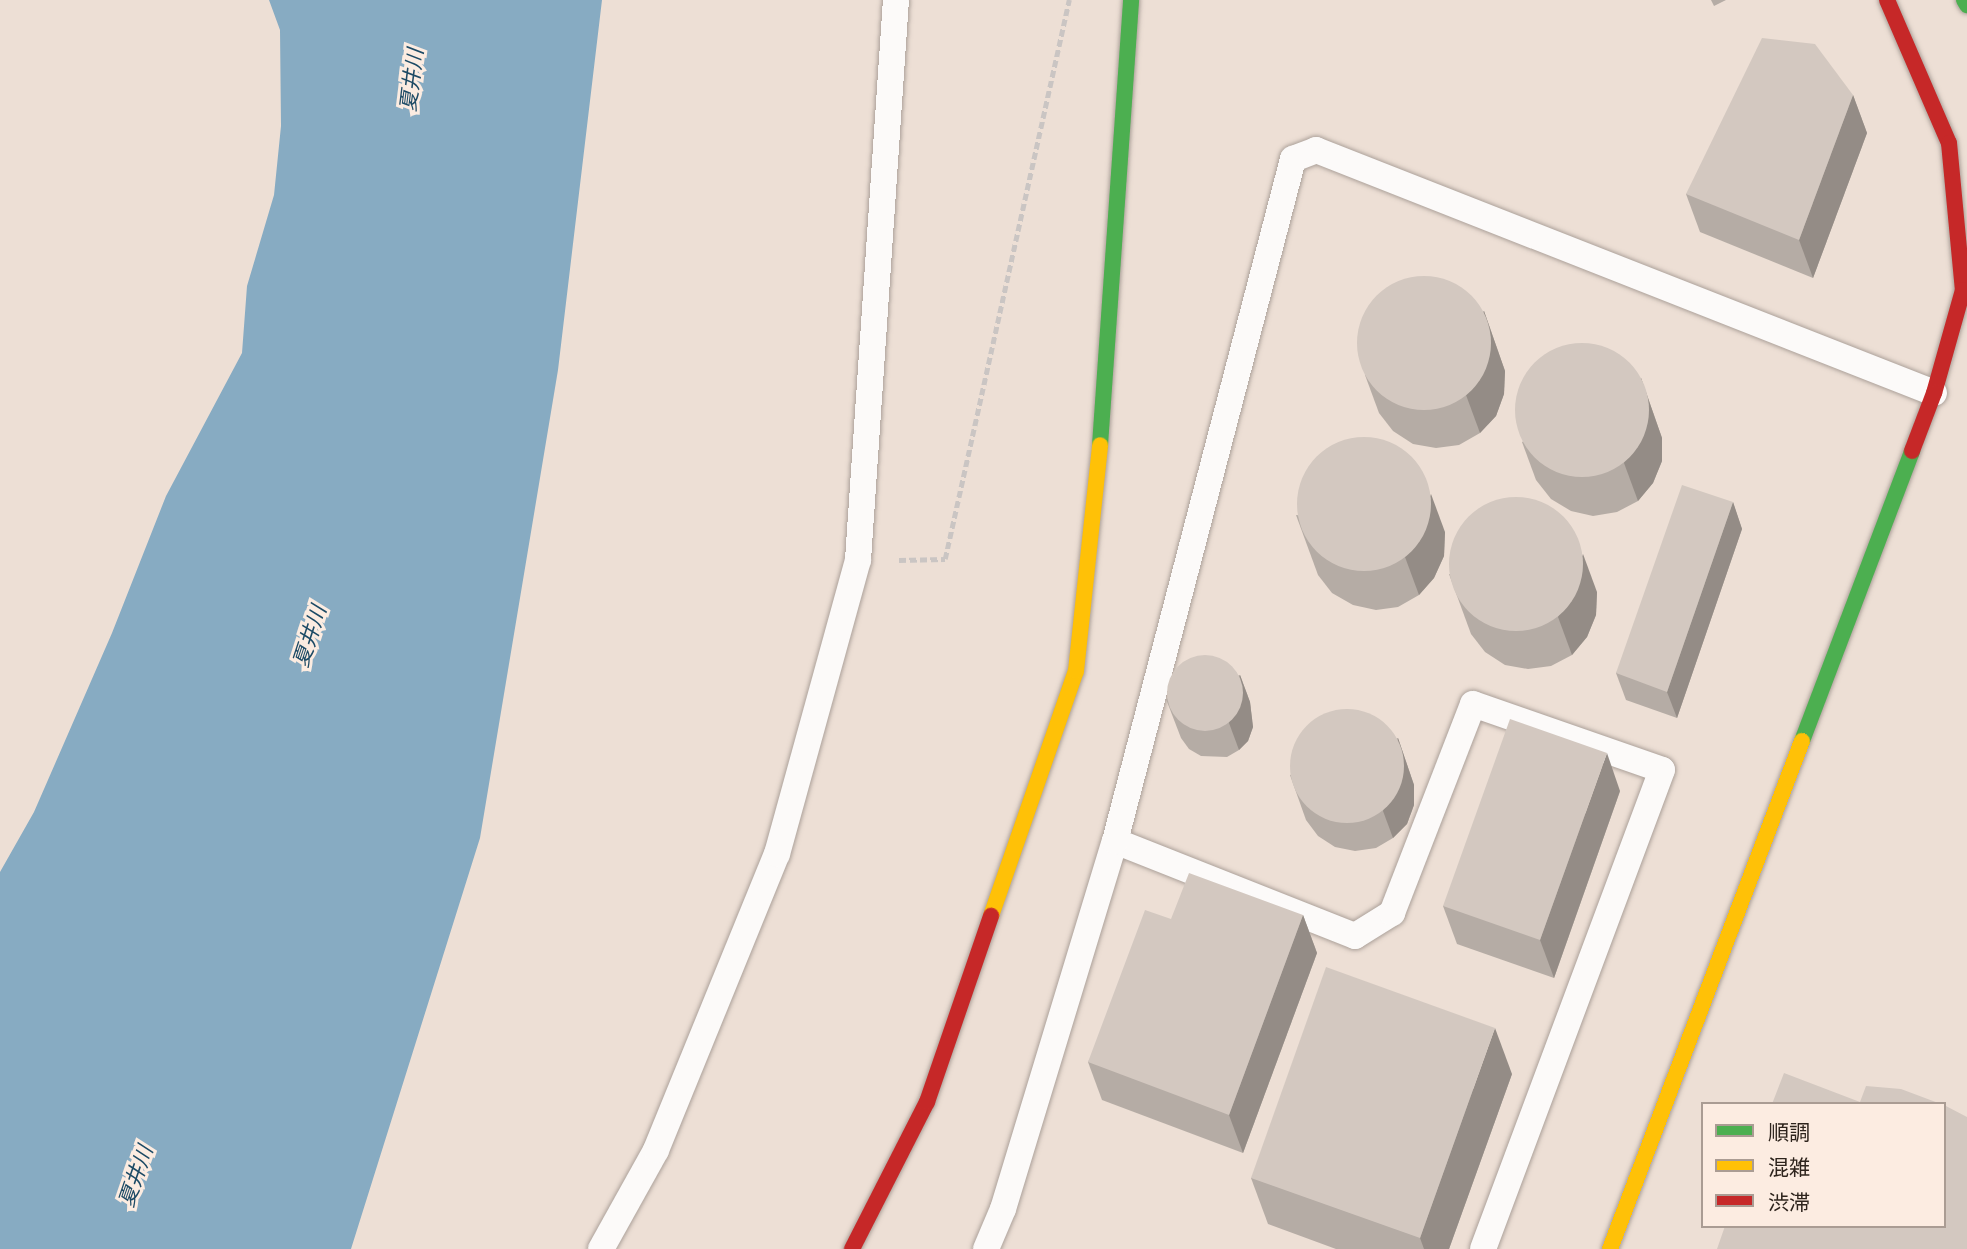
<!DOCTYPE html>
<meta charset="utf-8">
<style>
body{margin:0}
#map{position:relative;width:1967px;height:1249px;overflow:hidden;background:#eddfd5;font-family:Quicksand,"Noto Sans JP",sans-serif}
div>[style]{position:absolute}
[style*='--x']{left:calc(var(--x)*1px);top:calc(var(--y)*1px);width:calc(var(--w)*1px);rotate:calc(var(--a)*1deg)}
.water>*{inset:0;background:#87abc2}
.path>*{height:4.5px;margin-top:-2.25px;transform-origin:0;background:repeating-linear-gradient(90deg,#cac5c3 0 7px,transparent 0 10.5px)}
.roads{filter:drop-shadow(0 0 2px #aca19a) drop-shadow(0 0 2px #aca19a)}
.lane>*{height:26px;margin:-13px;padding:0 13px;transform-origin:13px;border-radius:13px;background:#fcfaf9}
.fast>*{height:16px;margin:-8px;padding:0 8px;transform-origin:8px;border-radius:8px;background:#4caf50}
.slow>*{height:16px;margin:-8px;padding:0 8px;transform-origin:8px;border-radius:8px;background:#ffc107}
.jam>*{height:16px;margin:-8px;padding:0 8px;transform-origin:8px;border-radius:8px;background:#c62828}
.wall>*{inset:0;background:#b5aca5}
.shaded-wall>*{inset:0;background:#948c86}
.building>*{inset:0;background:#d3c8c0}
.round{border-radius:50%}
span{translate:-50% -50%;white-space:nowrap;text-align:center;line-height:1.15;-webkit-text-stroke:6px #fcece1;paint-order:stroke}
.water-label{font-size:21px;color:#1c4a65;font-style:italic}
.legend{position:absolute;left:1701px;top:1102px;width:245px;height:126px;box-sizing:border-box;background:#fcece1;border:2px solid #aa9c93;margin:0;padding:9px 12px;list-style:none;font-size:21px;color:#2e241d}
.legend li{display:flex;align-items:center;gap:14px;height:35px}
.legend b{width:35px;border:2px solid #aa9c93}
</style>
<div id="map">
<div class="water">
<div style="clip-path:polygon(269px 0,602px 0,558px 370px,480px 838px,351px 1249px,0 1249px,0 872px,34px 812px,112px 633px,166px 496px,242px 353px,247px 286px,274px 195px,281px 126px,280px 30px)"></div>
</div>
<div class="path">
<div style="--x:899;--y:560;--w:46;--a:-1.2"></div>
<div style="--x:945;--y:559;--w:573;--a:-77.49"></div>
</div>
<div class="roads">
<div class="lane">
<div style="--x:1115;--y:841;--w:258;--a:21.6"></div>
<div style="--x:1355;--y:936;--w:44;--a:-31.9"></div>
<div style="--x:1392;--y:913;--w:224;--a:-68.8"></div>
<div style="--x:1473;--y:704;--w:200;--a:19.2"></div>
<div style="--x:1662;--y:770;--w:511;--a:110.49"></div>
<div style="--x:601;--y:1249;--w:113;--a:-60.9"></div>
<div style="--x:656;--y:1150;--w:320;--a:-67.8"></div>
<div style="--x:777;--y:854;--w:305;--a:-74.6"></div>
<div style="--x:858;--y:560;--w:561;--a:-86.12"></div>
<div style="--x:986;--y:1249;--w:43;--a:-67"></div>
<div style="--x:1003;--y:1209;--w:385;--a:-73.1"></div>
<div style="--x:1115;--y:841;--w:705;--a:-75.37"></div>
<div style="--x:1293;--y:159;--w:25;--a:-21"></div>
<div style="--x:1316;--y:150;--w:664;--a:21.46"></div>
</div>
<div class="fast">
<div style="--x:1964;--y:0;--w:6;--a:59"></div>
<div style="--x:1100;--y:445;--w:446;--a:-86"></div>
<div style="--x:1802;--y:741;--w:310;--a:-69.2"></div>
</div>
<div class="slow">
<div style="--x:991;--y:916;--w:259;--a:-70.9"></div>
<div style="--x:1076;--y:671;--w:227;--a:-83.9"></div>
<div style="--x:1610;--y:1249;--w:543;--a:-69.3"></div>
</div>
<div class="jam">
<div style="--x:1887;--y:0;--w:156;--a:66.6"></div>
<div style="--x:1949;--y:143;--w:148;--a:84.6"></div>
<div style="--x:1963;--y:290;--w:107;--a:105.7"></div>
<div style="--x:1934;--y:393;--w:62;--a:110.8"></div>
<div style="--x:852;--y:1249;--w:165;--a:-63"></div>
<div style="--x:927;--y:1102;--w:197;--a:-71"></div>
</div>
</div>
<div class="wall">
<div style="clip-path:polygon(1711px 0,1726px 0,1714px 6px)"></div>
<div style="clip-path:polygon(1853px 95px,1867px 133px,1813px 278px,1700px 232px,1686px 194px)"></div>
<div style="clip-path:polygon(1484px 311px,1505px 371px,1504px 394px,1496px 416px,1480px 433px,1459px 445px,1436px 448px,1413px 444px,1393px 431px,1379px 413px,1365px 375px)"></div>
<div style="clip-path:polygon(1641px 378px,1662px 438px,1662px 461px,1653px 483px,1638px 501px,1617px 512px,1593px 516px,1571px 511px,1551px 499px,1536px 480px,1522px 442px)"></div>
<div style="clip-path:polygon(1733px 502px,1742px 529px,1677px 718px,1626px 700px,1616px 673px)"></div>
<div style="clip-path:polygon(1296px 515px,1445px 532px,1444px 556px,1434px 578px,1419px 595px,1398px 607px,1376px 610px,1353px 605px,1332px 593px,1318px 575px)"></div>
<div style="clip-path:polygon(1449px 574px,1597px 592px,1596px 615px,1587px 637px,1572px 655px,1551px 666px,1528px 669px,1505px 665px,1485px 652px,1471px 634px)"></div>
<div style="clip-path:polygon(1240px 675px,1250px 702px,1253px 727px,1248px 741px,1239px 750px,1227px 757px,1201px 756px,1189px 749px,1181px 738px,1166px 699px)"></div>
<div style="clip-path:polygon(1398px 738px,1414px 785px,1414px 805px,1407px 824px,1393px 838px,1376px 848px,1355px 851px,1335px 847px,1318px 836px,1306px 820px,1290px 775px)"></div>
<div style="clip-path:polygon(1620px 791px,1554px 978px,1457px 944px,1443px 906px)"></div>
<div style="clip-path:polygon(1303px 915px,1317px 953px,1243px 1153px,1102px 1100px,1088px 1062px,1171px 919px)"></div>
<div style="clip-path:polygon(1512px 1074px,1449px 1249px,1336px 1249px,1268px 1224px,1251px 1178px)"></div>
</div>
<div class="shaded-wall">
<div style="clip-path:polygon(1853px 95px,1867px 133px,1813px 278px,1799px 240px)"></div>
<div style="clip-path:polygon(1484px 311px,1505px 371px,1504px 394px,1496px 416px,1480px 433px,1466px 395px)"></div>
<div style="clip-path:polygon(1641px 378px,1662px 438px,1662px 461px,1653px 483px,1638px 501px,1624px 463px)"></div>
<div style="clip-path:polygon(1431px 494px,1445px 532px,1444px 556px,1434px 578px,1419px 595px,1405px 557px)"></div>
<div style="clip-path:polygon(1733px 502px,1742px 529px,1677px 718px,1667px 692px)"></div>
<div style="clip-path:polygon(1583px 554px,1597px 592px,1596px 615px,1587px 637px,1572px 655px,1558px 617px)"></div>
<div style="clip-path:polygon(1240px 675px,1250px 702px,1253px 727px,1248px 741px,1239px 750px,1229px 723px)"></div>
<div style="clip-path:polygon(1398px 738px,1414px 785px,1414px 805px,1407px 824px,1393px 838px,1383px 811px)"></div>
<div style="clip-path:polygon(1607px 753px,1620px 791px,1554px 978px,1540px 940px)"></div>
<div style="clip-path:polygon(1303px 915px,1317px 953px,1243px 1153px,1229px 1115px)"></div>
<div style="clip-path:polygon(1495px 1028px,1512px 1074px,1449px 1249px,1424px 1249px,1420px 1238px)"></div>
</div>
<div class="building">
<div style="clip-path:polygon(1762px 38px,1815px 44px,1853px 95px,1799px 240px,1686px 194px)"></div>
<div class="round" style="left:1357px;top:276px;width:134px;height:134px"></div>
<div class="round" style="left:1515px;top:343px;width:134px;height:134px"></div>
<div class="round" style="left:1297px;top:437px;width:134px;height:134px"></div>
<div style="clip-path:polygon(1682px 485px,1733px 502px,1667px 692px,1616px 673px)"></div>
<div class="round" style="left:1449px;top:497px;width:134px;height:134px"></div>
<div class="round" style="left:1167px;top:655px;width:76px;height:76px"></div>
<div class="round" style="left:1290px;top:709px;width:114px;height:114px"></div>
<div style="clip-path:polygon(1510px 719px,1607px 753px,1540px 940px,1443px 906px)"></div>
<div style="clip-path:polygon(1189px 873px,1303px 915px,1229px 1115px,1088px 1062px,1145px 910px,1171px 919px)"></div>
<div style="clip-path:polygon(1326px 967px,1495px 1028px,1420px 1238px,1251px 1178px)"></div>
<div style="clip-path:polygon(1784px 1073px,1860px 1102px,1866px 1086px,1901px 1089px,1941px 1104px,1772px 1104px)"></div>
<div style="clip-path:polygon(1944px 1105px,1967px 1117px,1967px 1249px,1717px 1249px,1725px 1226px,1944px 1226px)"></div>
</div>
<div class="water-label">
<span style="left:411px;top:80px;rotate:-83deg">夏井川</span>
<span style="left:309px;top:636px;rotate:-72deg">夏井川</span>
<span style="left:135px;top:1176px;rotate:-71deg">夏井川</span>
</div>
<ul class="legend">
<li><b style="height:9px;background:#4caf50"></b>順調</li>
<li><b style="height:9px;background:#ffc107"></b>混雑</li>
<li><b style="height:9px;background:#c62828"></b>渋滞</li>
</ul>
</div>
